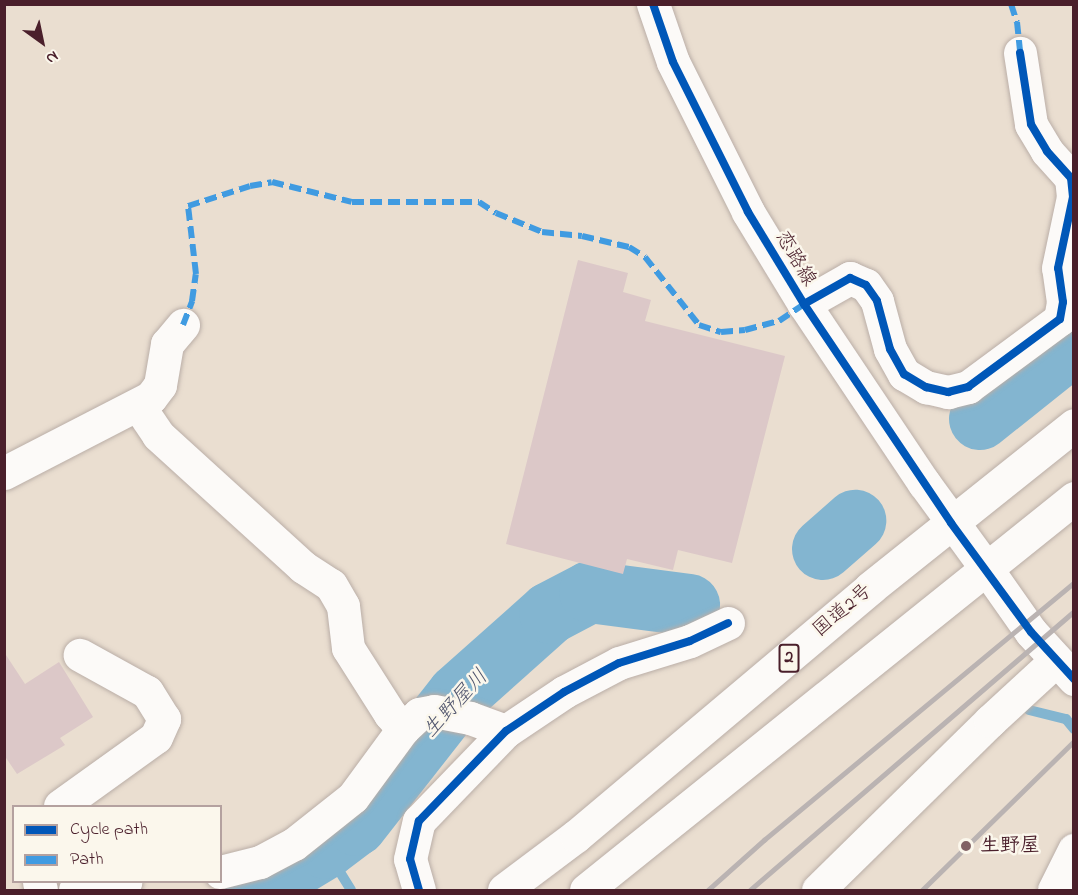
<!DOCTYPE html>
<meta charset="utf-8">
<style>
body{margin:0}
#map{position:relative;width:1078px;height:895px;overflow:hidden;background:#eaded0;font-family:"Indie Flower","Klee One",sans-serif}
div>[style]{position:absolute}
[style*='--x']{left:calc(var(--x)*1px);top:calc(var(--y)*1px);width:calc(var(--w)*1px);rotate:calc(var(--a)*1deg)}
.stream>*{height:10px;margin:-5px;padding:0 5px;transform-origin:5px;border-radius:5px;background:#83b5d0}
.river>*{height:62px;margin:-31px;padding:0 31px;transform-origin:31px;border-radius:31px;background:#83b5d0}
.building>*{inset:0;background:#dcc8c8}
.roads{filter:drop-shadow(0 0 2px #baaea7) drop-shadow(0 0 2px #baaea7)}
.street>*{height:33px;margin:-16.5px;padding:0 16.5px;transform-origin:16.5px;border-radius:16.5px;background:#fcfaf8}
.secondary>*{height:33px;margin:-16.5px;padding:0 16.5px;transform-origin:16.5px;border-radius:16.5px;background:#fcfaf8}
.highway>*{height:33px;margin:-16.5px;padding:0 16.5px;transform-origin:16.5px;border-radius:16.5px;background:#fcfaf8}
.rail>*{height:4.5px;margin:-2.25px;padding:0 2.25px;transform-origin:2.25px;border-radius:2.25px;background:#bab3b2}
.quiet>*{height:6px;margin-top:-3px;transform-origin:0;background:repeating-linear-gradient(90deg,#409be1 0 12px,transparent 0 18px)}
.cycleway>*{height:8px;margin:-4px;padding:0 4px;transform-origin:4px;border-radius:4px;background:#0057b8}
.dots>*{width:16px;height:16px;translate:-50% -50%;box-sizing:border-box;border:3px solid #fbf7ec;border-radius:50%}
span{translate:-50% -50%;white-space:nowrap;text-align:center;line-height:1.15;-webkit-text-stroke:5px #fbf7ec;paint-order:stroke}
.shield-label span{padding:2px 4px;background:#fbf7ec;border:2px solid;border-radius:4px;-webkit-text-stroke-width:0}
.shield-label{font-size:18px;color:#4a1f2b;font-weight:700}
.street-label{font-size:20px;color:#4a1f2b}
.poi-label{font-size:20px;color:#4a1f2b;font-weight:700}
.left{translate:0 -50%;text-align:left}
.water-label{font-size:21px;color:#4f546d;font-style:italic}
.frame{position:absolute;inset:0;border:6px solid #4a1f2b;pointer-events:none}
.legend{position:absolute;left:12px;top:805px;width:210px;height:78px;box-sizing:border-box;background:#fbf7ec;border:2px solid #b4a19f;margin:0;padding:8px 10px;list-style:none;font-size:18px;color:#4a1f2b}
.legend li{display:flex;align-items:center;gap:12px;height:30px}
.legend b{width:30px;border:2px solid #b4a19f}
.north{position:absolute;left:12px;top:12px;width:60px;height:60px;-webkit-text-stroke:4px #fbf7ec;paint-order:stroke;rotate:147deg;font-size:16px;font-weight:700;line-height:24px;text-align:center;color:#4a1f2b}
.north::after{content:'';display:block;margin:auto;width:21px;height:27px;background:#4a1f2b;clip-path:polygon(50% 0,100% 100%,50% 72%,0 100%)}
</style>
<div id="map">
<div class="stream">
<div style="--x:1029;--y:710;--w:38;--a:14"></div>
<div style="--x:1066;--y:719;--w:13;--a:51"></div>
<div style="--x:325;--y:848;--w:49;--a:58.2"></div>
</div>
<div class="river">
<div style="--x:980;--y:419;--w:120;--a:-38.6"></div>
<div style="--x:823;--y:549;--w:43;--a:-41.2"></div>
<div style="--x:256;--y:890;--w:81;--a:-31.3"></div>
<div style="--x:325;--y:848;--w:39;--a:-37"></div>
<div style="--x:356;--y:825;--w:165;--a:-51.9"></div>
<div style="--x:458;--y:695;--w:123;--a:-41.7"></div>
<div style="--x:550;--y:613;--w:45;--a:-27.7"></div>
<div style="--x:590;--y:592;--w:100;--a:7.5"></div>
</div>
<div class="building">
<div style="clip-path:polygon(578px 260px,628px 273px,623px 292px,651px 300px,645px 321px,785px 356px,732px 563px,678px 550px,673px 570px,627px 559px,623px 574px,506px 544px)"></div>
<div style="clip-path:polygon(4px 652px,25px 684px,59px 662px,93px 717px,60px 738px,65px 745px,17px 774px,4px 755px)"></div>
</div>
<div class="roads">
<div class="street">
<div style="--x:804;--y:304;--w:53;--a:-29.5"></div>
<div style="--x:850;--y:278;--w:17;--a:24"></div>
<div style="--x:866;--y:285;--w:19;--a:55"></div>
<div style="--x:877;--y:301;--w:50;--a:74.8"></div>
<div style="--x:890;--y:349;--w:29;--a:61"></div>
<div style="--x:904;--y:374;--w:26;--a:31"></div>
<div style="--x:926;--y:387;--w:23;--a:13"></div>
<div style="--x:948;--y:392;--w:21;--a:-14"></div>
<div style="--x:968;--y:387;--w:114;--a:-36.5"></div>
<div style="--x:1060;--y:319;--w:17;--a:-80"></div>
<div style="--x:1063;--y:302;--w:34;--a:-98"></div>
<div style="--x:1058;--y:268;--w:73;--a:-78.1"></div>
<div style="--x:1073;--y:197;--w:19;--a:-96"></div>
<div style="--x:1071;--y:178;--w:36;--a:-132"></div>
<div style="--x:1047;--y:151;--w:31;--a:-121"></div>
<div style="--x:1031;--y:124;--w:72;--a:-98.8"></div>
<div style="--x:138;--y:405;--w:36;--a:56"></div>
<div style="--x:158;--y:435;--w:196;--a:42.3"></div>
<div style="--x:303;--y:567;--w:33;--a:33"></div>
<div style="--x:331;--y:585;--w:24;--a:60"></div>
<div style="--x:343;--y:606;--w:42;--a:83.2"></div>
<div style="--x:348;--y:648;--w:78;--a:57.5"></div>
<div style="--x:390;--y:714;--w:20;--a:49"></div>
<div style="--x:4;--y:473;--w:165;--a:-27.3"></div>
<div style="--x:151;--y:397;--w:15;--a:-53"></div>
<div style="--x:160;--y:385;--w:42;--a:-80.3"></div>
<div style="--x:167;--y:344;--w:25;--a:-50"></div>
<div style="--x:986;--y:568;--w:78;--a:54.9"></div>
<div style="--x:1031;--y:632;--w:64;--a:47.5"></div>
<div style="--x:60;--y:806;--w:118;--a:-35.7"></div>
<div style="--x:156;--y:737;--w:20;--a:-66"></div>
<div style="--x:164;--y:719;--w:32;--a:-122"></div>
<div style="--x:147;--y:692;--w:77;--a:-151.1"></div>
<div style="--x:220;--y:872;--w:41;--a:-14"></div>
<div style="--x:260;--y:862;--w:38;--a:-28"></div>
<div style="--x:294;--y:844;--w:75;--a:-38.5"></div>
<div style="--x:353;--y:797;--w:84;--a:-53.7"></div>
<div style="--x:403;--y:729;--w:22;--a:-43"></div>
<div style="--x:419;--y:714;--w:15;--a:-11"></div>
<div style="--x:434;--y:711;--w:37;--a:11"></div>
<div style="--x:470;--y:718;--w:38;--a:20"></div>
<div style="--x:39;--y:882;--w:8;--a:76"></div>
<div style="--x:75;--y:890;--w:51;--a:-9.1"></div>
<div style="--x:419;--y:890;--w:32;--a:-106"></div>
<div style="--x:410;--y:859;--w:39;--a:-77"></div>
<div style="--x:419;--y:821;--w:125;--a:-46"></div>
<div style="--x:506;--y:731;--w:70;--a:-33.9"></div>
<div style="--x:564;--y:692;--w:62;--a:-27.8"></div>
<div style="--x:619;--y:663;--w:74;--a:-17.2"></div>
<div style="--x:690;--y:641;--w:42;--a:-25.3"></div>
<div style="--x:818;--y:890;--w:241;--a:-44.5"></div>
<div style="--x:990;--y:721;--w:90;--a:-42.7"></div>
</div>
<div class="secondary">
<div style="--x:653;--y:4;--w:61;--a:71"></div>
<div style="--x:673;--y:62;--w:168;--a:63.4"></div>
<div style="--x:748;--y:212;--w:108;--a:58.7"></div>
<div style="--x:804;--y:304;--w:216;--a:56.2"></div>
<div style="--x:924;--y:483;--w:105;--a:53.9"></div>
<div style="--x:1054;--y:890;--w:45;--a:-63.4"></div>
</div>
<div class="highway">
<div style="--x:504;--y:890;--w:90;--a:-36.9"></div>
<div style="--x:576;--y:836;--w:385;--a:-40.1"></div>
<div style="--x:870;--y:588;--w:261;--a:-38.6"></div>
<div style="--x:586;--y:890;--w:626;--a:-38.77"></div>
</div>
</div>
<div class="rail">
<div style="--x:708;--y:890;--w:75;--a:-41.8"></div>
<div style="--x:764;--y:840;--w:403;--a:-39.7"></div>
<div style="--x:750;--y:890;--w:428;--a:-40.7"></div>
<div style="--x:922;--y:890;--w:213;--a:-44.4"></div>
</div>
<div class="quiet">
<div style="--x:1011;--y:4;--w:19;--a:72"></div>
<div style="--x:1017;--y:22;--w:31;--a:84"></div>
<div style="--x:183;--y:325;--w:26;--a:-69"></div>
<div style="--x:192;--y:301;--w:27;--a:-82"></div>
<div style="--x:196;--y:274;--w:68;--a:-96.7"></div>
<div style="--x:188;--y:206;--w:65;--a:-17.9"></div>
<div style="--x:250;--y:186;--w:22;--a:-10"></div>
<div style="--x:272;--y:182;--w:82;--a:14"></div>
<div style="--x:352;--y:202;--w:127;--a:0"></div>
<div style="--x:479;--y:202;--w:20;--a:33"></div>
<div style="--x:496;--y:213;--w:50;--a:22.4"></div>
<div style="--x:542;--y:232;--w:40;--a:5.7"></div>
<div style="--x:582;--y:236;--w:48;--a:13.2"></div>
<div style="--x:629;--y:247;--w:19;--a:32"></div>
<div style="--x:645;--y:257;--w:87;--a:51.5"></div>
<div style="--x:699;--y:325;--w:23;--a:18"></div>
<div style="--x:721;--y:332;--w:24;--a:-5"></div>
<div style="--x:745;--y:330;--w:35;--a:-15"></div>
<div style="--x:779;--y:321;--w:30;--a:-34"></div>
</div>
<div class="cycleway">
<div style="--x:653;--y:4;--w:61;--a:71"></div>
<div style="--x:673;--y:62;--w:168;--a:63.4"></div>
<div style="--x:748;--y:212;--w:108;--a:58.7"></div>
<div style="--x:804;--y:304;--w:264;--a:56.1"></div>
<div style="--x:951;--y:523;--w:135;--a:53.7"></div>
<div style="--x:1031;--y:632;--w:64;--a:47.5"></div>
<div style="--x:804;--y:304;--w:53;--a:-29.5"></div>
<div style="--x:850;--y:278;--w:17;--a:24"></div>
<div style="--x:866;--y:285;--w:19;--a:55"></div>
<div style="--x:877;--y:301;--w:50;--a:74.8"></div>
<div style="--x:890;--y:349;--w:29;--a:61"></div>
<div style="--x:904;--y:374;--w:26;--a:31"></div>
<div style="--x:926;--y:387;--w:23;--a:13"></div>
<div style="--x:948;--y:392;--w:21;--a:-14"></div>
<div style="--x:968;--y:387;--w:114;--a:-36.5"></div>
<div style="--x:1060;--y:319;--w:17;--a:-80"></div>
<div style="--x:1063;--y:302;--w:34;--a:-98"></div>
<div style="--x:1058;--y:268;--w:73;--a:-78.1"></div>
<div style="--x:1073;--y:197;--w:19;--a:-96"></div>
<div style="--x:1071;--y:178;--w:36;--a:-132"></div>
<div style="--x:1047;--y:151;--w:31;--a:-121"></div>
<div style="--x:1031;--y:124;--w:72;--a:-98.8"></div>
<div style="--x:419;--y:890;--w:32;--a:-106"></div>
<div style="--x:410;--y:859;--w:39;--a:-77"></div>
<div style="--x:419;--y:821;--w:125;--a:-46"></div>
<div style="--x:506;--y:731;--w:70;--a:-33.9"></div>
<div style="--x:564;--y:692;--w:62;--a:-27.8"></div>
<div style="--x:619;--y:663;--w:74;--a:-17.2"></div>
<div style="--x:690;--y:641;--w:42;--a:-25.3"></div>
</div>
<div class="dots">
<div style="left:966px;top:846px;background:#826265"></div>
</div>
<div class="shield-label">
<span style="left:789px;top:658px">2</span>
</div>
<div class="street-label">
<span style="left:795px;top:259px;rotate:59deg">恋路線</span>
<span style="left:843px;top:611px;rotate:-40deg">国道2号</span>
</div>
<div class="poi-label">
<span class="left" style="left:980px;top:846px">生野屋</span>
</div>
<div class="water-label">
<span style="left:456px;top:704px;rotate:-47deg">生野屋川</span>
</div>
<div class="frame"></div>
<ul class="legend">
<li><b style="height:8px;background:#0057b8"></b>Cycle path</li>
<li><b style="height:8px;background:#409be1"></b>Path</li>
</ul>
<div class="north">N</div>
</div>
